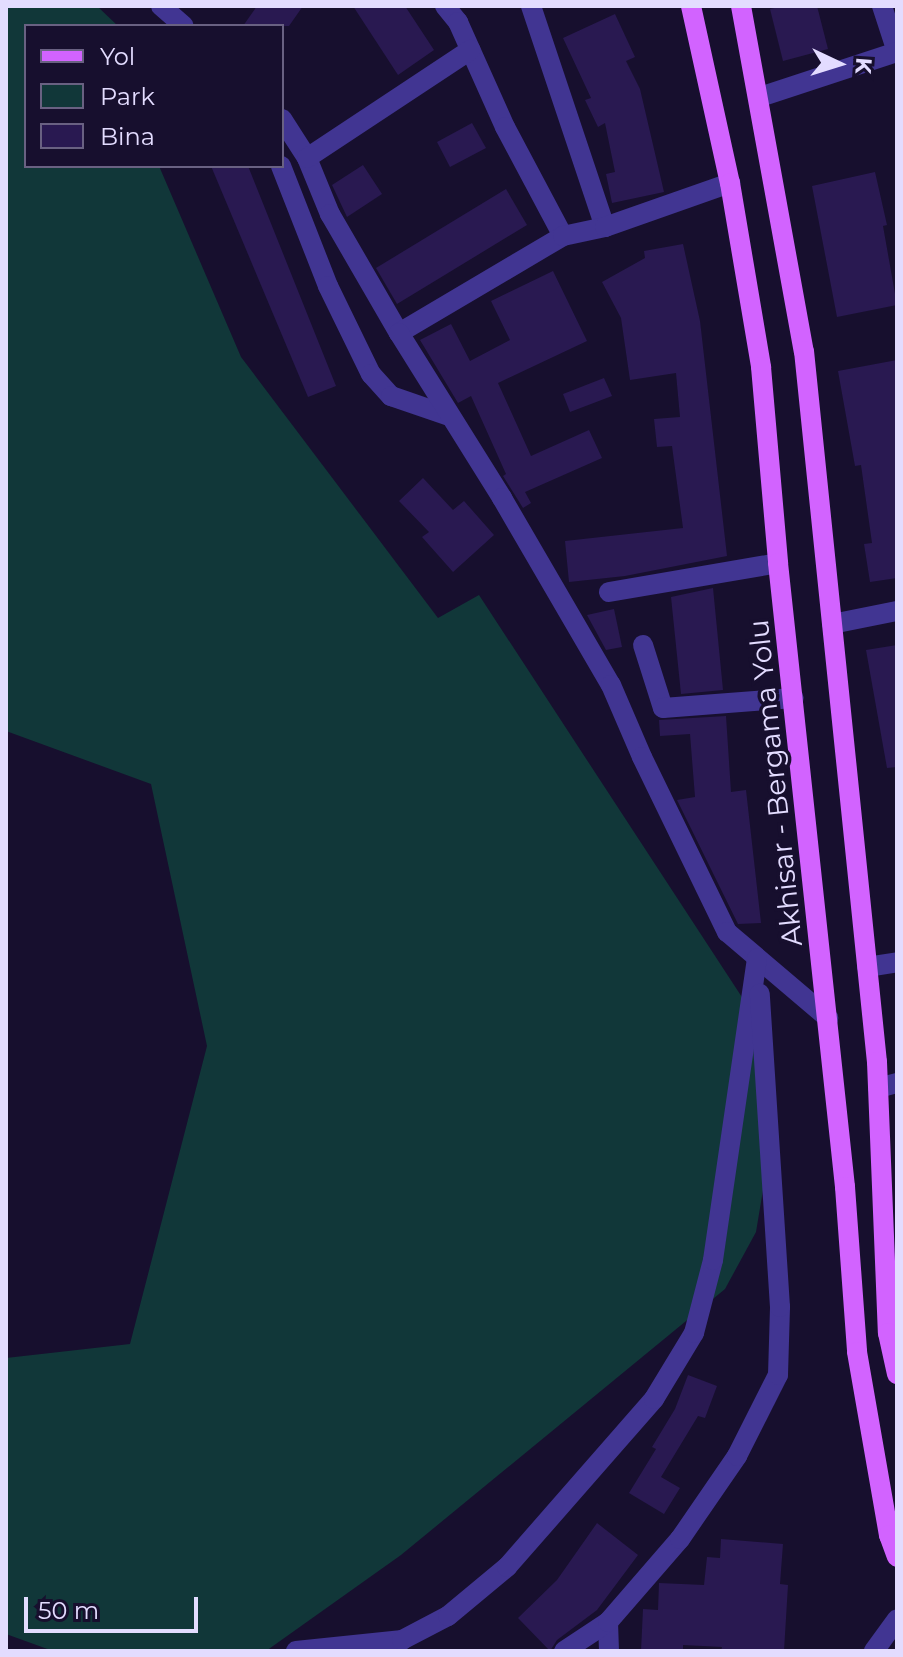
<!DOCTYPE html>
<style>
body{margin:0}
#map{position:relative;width:903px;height:1657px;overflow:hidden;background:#170f2e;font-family:Montserrat,sans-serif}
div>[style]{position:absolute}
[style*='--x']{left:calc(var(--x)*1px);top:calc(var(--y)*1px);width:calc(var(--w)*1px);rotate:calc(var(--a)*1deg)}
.green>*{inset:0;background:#113739}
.building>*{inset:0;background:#291951}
.minor>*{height:20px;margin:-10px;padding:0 10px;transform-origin:10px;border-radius:10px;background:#413592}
.major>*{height:20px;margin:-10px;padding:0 10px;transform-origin:10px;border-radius:10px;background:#d263ff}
span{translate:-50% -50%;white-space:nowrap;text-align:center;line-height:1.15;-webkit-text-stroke:7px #170f2e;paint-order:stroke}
.street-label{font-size:28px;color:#e3dcff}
.frame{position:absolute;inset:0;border:8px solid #e3dcff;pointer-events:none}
.legend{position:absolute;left:24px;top:24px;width:260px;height:144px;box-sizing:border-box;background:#170f2e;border:2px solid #696182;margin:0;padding:10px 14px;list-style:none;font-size:24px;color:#e3dcff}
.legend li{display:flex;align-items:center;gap:16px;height:40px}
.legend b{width:40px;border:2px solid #696182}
.north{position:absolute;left:799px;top:24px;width:80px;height:80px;-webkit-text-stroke:6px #170f2e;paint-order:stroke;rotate:94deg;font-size:22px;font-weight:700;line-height:32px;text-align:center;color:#e3dcff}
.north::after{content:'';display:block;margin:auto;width:28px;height:36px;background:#e3dcff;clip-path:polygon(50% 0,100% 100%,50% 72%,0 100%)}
.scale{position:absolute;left:24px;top:1597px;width:174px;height:36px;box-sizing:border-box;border:4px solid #e3dcff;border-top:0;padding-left:10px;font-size:24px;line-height:28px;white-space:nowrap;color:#e3dcff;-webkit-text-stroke:6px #170f2e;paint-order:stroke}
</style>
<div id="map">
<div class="green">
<div style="clip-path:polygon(6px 6px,97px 6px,118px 26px,26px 26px,26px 166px,159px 166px,241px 357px,438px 618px,479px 595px,753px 1014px,765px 1178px,756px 1232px,725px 1289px,401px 1555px,266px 1651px,53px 1651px,6px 1634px,6px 1358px,130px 1344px,207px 1046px,151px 784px,6px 731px)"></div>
</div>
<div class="building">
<div style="clip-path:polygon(257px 6px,303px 6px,289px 26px,243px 26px)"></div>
<div style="clip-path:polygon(353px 6px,405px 6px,434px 50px,398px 75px)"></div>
<div style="clip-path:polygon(783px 6px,817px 6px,828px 49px,783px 61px,770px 9px)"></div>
<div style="clip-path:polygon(615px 14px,635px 57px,626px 61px,640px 89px,664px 192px,612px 203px,606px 174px,615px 172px,605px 123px,598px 127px,585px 100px,591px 98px,563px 38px)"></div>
<div style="clip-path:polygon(472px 123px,486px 148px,450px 167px,437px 142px)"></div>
<div style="clip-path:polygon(363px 165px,382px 194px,347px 217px,332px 185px)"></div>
<div style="clip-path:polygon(211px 166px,248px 166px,336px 386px,308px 397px)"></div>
<div style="clip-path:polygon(875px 172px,887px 225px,883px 226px,897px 305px,837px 317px,812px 186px)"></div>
<div style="clip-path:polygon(506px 189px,527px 225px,397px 304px,376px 268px)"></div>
<div style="clip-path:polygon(683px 244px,700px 321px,727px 556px,625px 576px,569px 582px,565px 541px,683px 528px,672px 446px,657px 447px,654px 419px,680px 417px,676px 373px,630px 380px,621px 318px,602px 282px,645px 258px,644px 251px)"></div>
<div style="clip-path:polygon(553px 271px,587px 341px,498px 383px,531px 456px,589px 430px,602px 458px,525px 492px,531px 503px,523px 508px,503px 476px,506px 474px,471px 396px,458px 403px,420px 340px,451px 324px,470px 361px,510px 340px,491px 301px)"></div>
<div style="clip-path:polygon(897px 360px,897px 578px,870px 582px,864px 544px,872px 543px,861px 465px,855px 466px,838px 371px)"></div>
<div style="clip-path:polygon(604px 378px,612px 396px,570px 412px,563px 394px)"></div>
<div style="clip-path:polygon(423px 478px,453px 510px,464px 501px,494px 535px,453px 572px,422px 537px,429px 532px,399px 501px)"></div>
<div style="clip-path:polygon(713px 588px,723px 690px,681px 694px,671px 597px)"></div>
<div style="clip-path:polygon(614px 609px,622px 647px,606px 650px,587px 615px)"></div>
<div style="clip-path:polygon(897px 645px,897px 767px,887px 768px,866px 650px)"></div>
<div style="clip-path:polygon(726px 716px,731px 792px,746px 790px,761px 923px,738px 924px,677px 800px,695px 797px,690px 734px,660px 736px,659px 720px)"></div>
<div style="clip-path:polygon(688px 1375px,717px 1386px,705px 1418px,698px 1416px,661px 1477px,680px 1488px,664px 1514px,629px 1493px,656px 1449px,652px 1447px,675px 1409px)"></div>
<div style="clip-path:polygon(597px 1523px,638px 1555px,597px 1610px,557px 1640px,550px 1651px,518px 1618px,557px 1580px)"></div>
<div style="clip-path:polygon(721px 1539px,783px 1544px,780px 1584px,788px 1585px,784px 1651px,721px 1651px,722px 1647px,683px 1645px,683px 1651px,641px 1651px,643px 1609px,658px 1610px,659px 1583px,704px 1585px,707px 1557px,720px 1558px)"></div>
</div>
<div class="minor">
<div style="--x:161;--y:6;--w:30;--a:41"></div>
<div style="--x:445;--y:6;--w:21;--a:51"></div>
<div style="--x:458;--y:22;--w:115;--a:65.9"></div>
<div style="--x:505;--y:127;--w:123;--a:62"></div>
<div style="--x:531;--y:6;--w:233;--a:71.5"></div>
<div style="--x:882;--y:6;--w:48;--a:71.9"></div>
<div style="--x:760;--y:97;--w:144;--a:-18.2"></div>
<div style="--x:282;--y:119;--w:46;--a:57.3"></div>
<div style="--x:307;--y:158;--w:61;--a:67.7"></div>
<div style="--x:330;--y:214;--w:138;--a:59.9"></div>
<div style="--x:399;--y:333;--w:191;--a:-30.6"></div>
<div style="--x:563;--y:236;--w:43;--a:-12.1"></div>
<div style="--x:605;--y:227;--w:133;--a:-19.4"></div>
<div style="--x:307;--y:158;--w:196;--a:-33.5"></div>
<div style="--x:281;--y:166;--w:129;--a:68.6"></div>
<div style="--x:328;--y:286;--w:98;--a:64"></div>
<div style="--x:371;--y:374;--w:30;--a:48"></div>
<div style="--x:391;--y:396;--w:61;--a:19"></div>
<div style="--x:399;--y:333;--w:195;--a:58"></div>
<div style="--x:502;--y:498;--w:216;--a:59.8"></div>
<div style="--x:611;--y:685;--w:78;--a:66.7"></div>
<div style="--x:642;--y:757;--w:195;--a:64.1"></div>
<div style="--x:727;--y:932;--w:133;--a:40.4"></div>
<div style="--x:609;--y:592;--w:171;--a:-9.7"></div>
<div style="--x:832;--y:624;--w:66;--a:-11.3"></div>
<div style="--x:643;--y:645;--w:66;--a:72.4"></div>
<div style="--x:663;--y:708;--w:131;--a:-4.4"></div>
<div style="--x:867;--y:967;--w:30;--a:-9"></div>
<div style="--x:878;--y:1088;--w:20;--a:-15"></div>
<div style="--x:608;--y:1622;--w:29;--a:88"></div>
<div style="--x:296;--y:1651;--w:107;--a:-5.9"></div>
<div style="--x:402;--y:1640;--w:52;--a:-27.6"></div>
<div style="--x:448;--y:1616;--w:77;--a:-39.7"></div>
<div style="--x:507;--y:1567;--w:223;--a:-48.8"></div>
<div style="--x:654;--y:1399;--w:77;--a:-58.8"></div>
<div style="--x:694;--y:1333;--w:75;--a:-75.4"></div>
<div style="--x:713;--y:1260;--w:305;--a:-81.7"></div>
<div style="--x:564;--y:1651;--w:53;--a:-33.4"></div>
<div style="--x:608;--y:1622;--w:110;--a:-49.1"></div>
<div style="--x:680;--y:1539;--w:101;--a:-55.5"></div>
<div style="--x:737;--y:1456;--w:91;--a:-63.2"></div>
<div style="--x:778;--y:1375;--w:68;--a:-88.3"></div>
<div style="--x:780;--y:1307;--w:314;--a:-93.7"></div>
<div style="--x:874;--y:1651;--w:39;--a:-54"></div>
</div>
<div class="major">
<div style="--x:691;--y:6;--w:181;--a:77.6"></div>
<div style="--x:730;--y:183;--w:187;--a:80.4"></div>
<div style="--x:761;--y:367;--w:197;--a:85"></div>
<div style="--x:778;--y:563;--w:628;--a:83.87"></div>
<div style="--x:845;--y:1187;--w:165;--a:85.8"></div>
<div style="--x:857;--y:1352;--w:186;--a:80.1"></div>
<div style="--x:889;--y:1535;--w:23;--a:70"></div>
<div style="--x:741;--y:6;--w:351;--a:79.7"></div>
<div style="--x:804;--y:351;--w:715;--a:84.14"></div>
<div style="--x:877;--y:1062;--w:271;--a:87.7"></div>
<div style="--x:888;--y:1333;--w:42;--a:77.6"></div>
</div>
<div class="street-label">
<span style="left:775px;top:783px;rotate:-96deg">Akhisar - Bergama Yolu</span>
</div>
<div class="frame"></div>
<ul class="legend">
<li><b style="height:10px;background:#d263ff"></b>Yol</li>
<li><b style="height:22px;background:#113739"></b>Park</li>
<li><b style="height:22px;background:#291951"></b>Bina</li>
</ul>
<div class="north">K</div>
<div class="scale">50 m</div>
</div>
